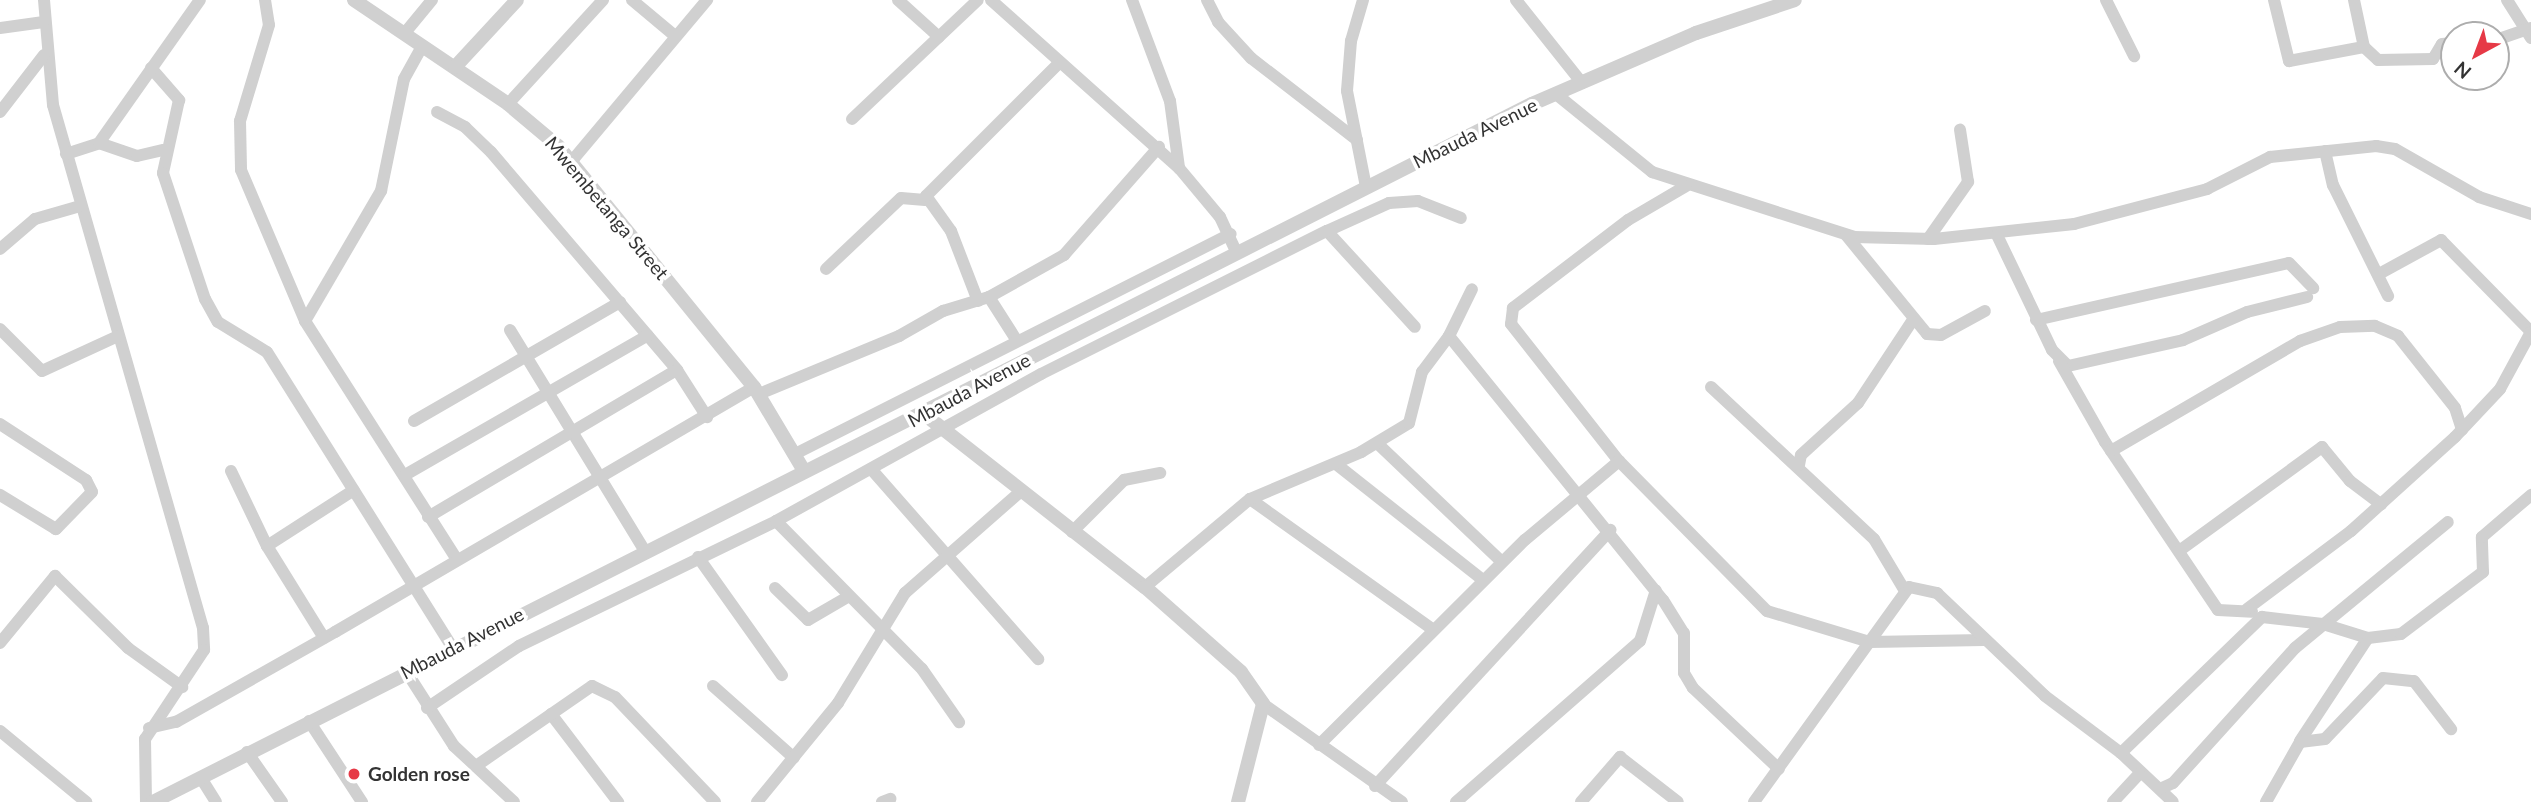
<!DOCTYPE html>
<style>
body{margin:0}
#map{position:relative;width:2531px;height:802px;overflow:hidden;background:#fff;font-family:Lato,sans-serif}
div>[style]{position:absolute}
[style*='--x']{left:calc(var(--x)*1px);top:calc(var(--y)*1px);width:calc(var(--w)*1px);rotate:calc(var(--a)*1deg)}
.minor>*{height:12px;margin:-6px;padding:0 6px;transform-origin:6px;border-radius:6px;background:#d0d0d0}
.tertiary>*{height:14px;margin:-7px;padding:0 7px;transform-origin:7px;border-radius:7px;background:#d0d0d0}
.dots>*{width:19px;height:19px;translate:-50% -50%;box-sizing:border-box;border:4px solid #fff;border-radius:50%}
span{translate:-50% -50%;white-space:nowrap;text-align:center;line-height:1.15;-webkit-text-stroke:7px #fff;paint-order:stroke}
.street-label{font-size:19px;color:#333}
.poi-label{font-size:19px;color:#333;font-weight:700}
.left{translate:0 -50%;text-align:left}
.north{position:absolute;left:2440px;top:21px;width:70px;height:70px;box-sizing:border-box;background:#fff;border:2px solid #adadad;border-radius:50%;rotate:221deg;font-size:19px;font-weight:700;line-height:28px;text-align:center;color:#333}
.north::after{content:'';display:block;margin:auto;width:24px;height:32px;background:#e63946;clip-path:polygon(50% 0,100% 100%,50% 72%,0 100%)}
</style>
<div id="map">
<div class="minor">
<div style="--x:44;--y:0;--w:105;--a:85.1"></div>
<div style="--x:53;--y:105;--w:544;--a:74"></div>
<div style="--x:203;--y:628;--w:22;--a:87"></div>
<div style="--x:204;--y:650;--w:107;--a:123.5"></div>
<div style="--x:145;--y:739;--w:63;--a:89.1"></div>
<div style="--x:265;--y:0;--w:25;--a:81"></div>
<div style="--x:269;--y:25;--w:100;--a:106.8"></div>
<div style="--x:240;--y:121;--w:49;--a:88.8"></div>
<div style="--x:241;--y:170;--w:164;--a:67"></div>
<div style="--x:305;--y:321;--w:283;--a:57.5"></div>
<div style="--x:632;--y:0;--w:56;--a:39.9"></div>
<div style="--x:898;--y:0;--w:55;--a:42.1"></div>
<div style="--x:991;--y:0;--w:252;--a:41.8"></div>
<div style="--x:1179;--y:168;--w:64;--a:50.1"></div>
<div style="--x:1220;--y:217;--w:40;--a:65"></div>
<div style="--x:1132;--y:0;--w:108;--a:69.4"></div>
<div style="--x:1170;--y:101;--w:68;--a:82.3"></div>
<div style="--x:1207;--y:0;--w:25;--a:63"></div>
<div style="--x:1218;--y:22;--w:49;--a:47.5"></div>
<div style="--x:1251;--y:58;--w:134;--a:37.7"></div>
<div style="--x:1363;--y:0;--w:43;--a:106.3"></div>
<div style="--x:1351;--y:41;--w:50;--a:94.6"></div>
<div style="--x:1347;--y:91;--w:98;--a:78.8"></div>
<div style="--x:1516;--y:0;--w:106;--a:51.5"></div>
<div style="--x:2106;--y:0;--w:63;--a:63.4"></div>
<div style="--x:2274;--y:0;--w:63;--a:76.2"></div>
<div style="--x:2289;--y:61;--w:76;--a:-10.6"></div>
<div style="--x:2364;--y:47;--w:19;--a:43"></div>
<div style="--x:2378;--y:60;--w:55;--a:-1"></div>
<div style="--x:2433;--y:59;--w:17;--a:-59"></div>
<div style="--x:2442;--y:44;--w:12;--a:-5"></div>
<div style="--x:2354;--y:0;--w:48;--a:78"></div>
<div style="--x:2507;--y:0;--w:45;--a:57.7"></div>
<div style="--x:0;--y:28;--w:44;--a:-7.8"></div>
<div style="--x:404;--y:34;--w:44;--a:-50.5"></div>
<div style="--x:2496;--y:40;--w:37;--a:-19"></div>
<div style="--x:151;--y:68;--w:43;--a:48.8"></div>
<div style="--x:179;--y:100;--w:75;--a:102.4"></div>
<div style="--x:163;--y:173;--w:133;--a:71.6"></div>
<div style="--x:205;--y:299;--w:26;--a:61"></div>
<div style="--x:218;--y:322;--w:57;--a:31.5"></div>
<div style="--x:267;--y:352;--w:350;--a:57.9"></div>
<div style="--x:1556;--y:94;--w:124;--a:39.1"></div>
<div style="--x:1652;--y:172;--w:212;--a:17.8"></div>
<div style="--x:1854;--y:237;--w:80;--a:1.4"></div>
<div style="--x:1934;--y:239;--w:141;--a:-6.1"></div>
<div style="--x:2074;--y:224;--w:138;--a:-14.7"></div>
<div style="--x:2207;--y:189;--w:71;--a:-26.9"></div>
<div style="--x:2270;--y:157;--w:107;--a:-5.9"></div>
<div style="--x:2376;--y:146;--w:19;--a:9"></div>
<div style="--x:2395;--y:149;--w:97;--a:29.7"></div>
<div style="--x:2479;--y:197;--w:55;--a:18.1"></div>
<div style="--x:508;--y:104;--w:141;--a:-47.6"></div>
<div style="--x:0;--y:112;--w:72;--a:-52.3"></div>
<div style="--x:437;--y:112;--w:32;--a:28"></div>
<div style="--x:465;--y:127;--w:36;--a:44"></div>
<div style="--x:491;--y:152;--w:287;--a:49.5"></div>
<div style="--x:677;--y:370;--w:56;--a:57.4"></div>
<div style="--x:852;--y:119;--w:173;--a:-43.4"></div>
<div style="--x:99;--y:143;--w:40;--a:18.9"></div>
<div style="--x:137;--y:156;--w:27;--a:-13"></div>
<div style="--x:2325;--y:151;--w:35;--a:77"></div>
<div style="--x:2333;--y:185;--w:124;--a:63.6"></div>
<div style="--x:66;--y:154;--w:35;--a:-18"></div>
<div style="--x:99;--y:143;--w:175;--a:-54.8"></div>
<div style="--x:571;--y:162;--w:212;--a:-50"></div>
<div style="--x:1686;--y:186;--w:67;--a:149.6"></div>
<div style="--x:1628;--y:220;--w:145;--a:142.6"></div>
<div style="--x:1513;--y:308;--w:16;--a:97"></div>
<div style="--x:1511;--y:324;--w:174;--a:51.8"></div>
<div style="--x:1619;--y:461;--w:211;--a:45.4"></div>
<div style="--x:1767;--y:611;--w:108;--a:16.8"></div>
<div style="--x:1870;--y:642;--w:114;--a:-1"></div>
<div style="--x:1327;--y:231;--w:130;--a:47.5"></div>
<div style="--x:1846;--y:235;--w:128;--a:50.7"></div>
<div style="--x:1927;--y:334;--w:14;--a:4"></div>
<div style="--x:1941;--y:335;--w:50;--a:-28.6"></div>
<div style="--x:1997;--y:235;--w:127;--a:64.4"></div>
<div style="--x:2052;--y:350;--w:23;--a:45"></div>
<div style="--x:2068;--y:366;--w:118;--a:-12.7"></div>
<div style="--x:2183;--y:340;--w:70;--a:-23.6"></div>
<div style="--x:2247;--y:312;--w:62;--a:-14"></div>
<div style="--x:1928;--y:239;--w:70;--a:-54.9"></div>
<div style="--x:1968;--y:182;--w:53;--a:-98.7"></div>
<div style="--x:0;--y:249;--w:46;--a:-40.6"></div>
<div style="--x:35;--y:219;--w:47;--a:-16.1"></div>
<div style="--x:826;--y:269;--w:103;--a:-43.4"></div>
<div style="--x:901;--y:198;--w:24;--a:5"></div>
<div style="--x:2379;--y:274;--w:71;--a:-28.7"></div>
<div style="--x:2441;--y:240;--w:129;--a:45.6"></div>
<div style="--x:989;--y:297;--w:52;--a:57.5"></div>
<div style="--x:978;--y:301;--w:75;--a:-111.1"></div>
<div style="--x:951;--y:231;--w:43;--a:-125.5"></div>
<div style="--x:926;--y:196;--w:185;--a:-45"></div>
<div style="--x:2036;--y:320;--w:259;--a:-12.7"></div>
<div style="--x:2289;--y:263;--w:35;--a:46"></div>
<div style="--x:305;--y:321;--w:151;--a:-59.7"></div>
<div style="--x:381;--y:191;--w:114;--a:-78.4"></div>
<div style="--x:404;--y:79;--w:38;--a:-61"></div>
<div style="--x:0;--y:329;--w:59;--a:45"></div>
<div style="--x:42;--y:371;--w:84;--a:-24.7"></div>
<div style="--x:510;--y:330;--w:261;--a:58.6"></div>
<div style="--x:1449;--y:336;--w:340;--a:51"></div>
<div style="--x:1663;--y:600;--w:39;--a:58"></div>
<div style="--x:1684;--y:633;--w:40;--a:90"></div>
<div style="--x:1684;--y:673;--w:17;--a:59"></div>
<div style="--x:1693;--y:688;--w:118;--a:43.3"></div>
<div style="--x:2059;--y:361;--w:93;--a:60.4"></div>
<div style="--x:2105;--y:442;--w:202;--a:56.1"></div>
<div style="--x:2218;--y:610;--w:34;--a:3"></div>
<div style="--x:1711;--y:387;--w:223;--a:43"></div>
<div style="--x:1874;--y:539;--w:61;--a:59.2"></div>
<div style="--x:759;--y:394;--w:152;--a:-22.5"></div>
<div style="--x:899;--y:336;--w:51;--a:-29.6"></div>
<div style="--x:943;--y:311;--w:48;--a:-16.9"></div>
<div style="--x:989;--y:297;--w:86;--a:-29.2"></div>
<div style="--x:1064;--y:255;--w:144;--a:-48.7"></div>
<div style="--x:414;--y:421;--w:238;--a:-30"></div>
<div style="--x:0;--y:424;--w:103;--a:33.1"></div>
<div style="--x:86;--y:480;--w:13;--a:63"></div>
<div style="--x:92;--y:492;--w:52;--a:134.2"></div>
<div style="--x:56;--y:529;--w:66;--a:-148.7"></div>
<div style="--x:1378;--y:444;--w:171;--a:43.6"></div>
<div style="--x:2111;--y:451;--w:219;--a:-30.2"></div>
<div style="--x:2300;--y:341;--w:42;--a:-19.3"></div>
<div style="--x:2340;--y:327;--w:35;--a:-2"></div>
<div style="--x:2375;--y:326;--w:25;--a:23"></div>
<div style="--x:2398;--y:336;--w:92;--a:51.6"></div>
<div style="--x:2455;--y:408;--w:23;--a:72"></div>
<div style="--x:795;--y:454;--w:488;--a:-26.8"></div>
<div style="--x:1336;--y:464;--w:187;--a:38.3"></div>
<div style="--x:1799;--y:465;--w:10;--a:-79"></div>
<div style="--x:1801;--y:455;--w:77;--a:-42.4"></div>
<div style="--x:1858;--y:403;--w:98;--a:-56.6"></div>
<div style="--x:872;--y:470;--w:252;--a:48.7"></div>
<div style="--x:231;--y:471;--w:83;--a:64.4"></div>
<div style="--x:267;--y:546;--w:108;--a:58.2"></div>
<div style="--x:405;--y:475;--w:280;--a:-29.9"></div>
<div style="--x:1250;--y:499;--w:224;--a:35.5"></div>
<div style="--x:428;--y:517;--w:289;--a:-30.6"></div>
<div style="--x:776;--y:521;--w:208;--a:45.4"></div>
<div style="--x:922;--y:669;--w:65;--a:55.1"></div>
<div style="--x:1072;--y:532;--w:74;--a:-45"></div>
<div style="--x:1124;--y:480;--w:37;--a:-11"></div>
<div style="--x:267;--y:546;--w:103;--a:-32.8"></div>
<div style="--x:2179;--y:551;--w:177;--a:-36"></div>
<div style="--x:2322;--y:447;--w:44;--a:50.5"></div>
<div style="--x:2350;--y:481;--w:39;--a:37"></div>
<div style="--x:698;--y:557;--w:145;--a:54.6"></div>
<div style="--x:1145;--y:587;--w:137;--a:-40"></div>
<div style="--x:1250;--y:499;--w:121;--a:-22.9"></div>
<div style="--x:1361;--y:452;--w:56;--a:-31.1"></div>
<div style="--x:1409;--y:423;--w:53;--a:-75.7"></div>
<div style="--x:1422;--y:372;--w:45;--a:-53.1"></div>
<div style="--x:1449;--y:336;--w:52;--a:-63.9"></div>
<div style="--x:775;--y:588;--w:46;--a:44.1"></div>
<div style="--x:808;--y:620;--w:44;--a:-30.1"></div>
<div style="--x:2247;--y:609;--w:130;--a:-36.9"></div>
<div style="--x:2351;--y:531;--w:140;--a:-42.1"></div>
<div style="--x:2455;--y:437;--w:66;--a:-46.8"></div>
<div style="--x:2500;--y:389;--w:65;--a:-61.5"></div>
<div style="--x:0;--y:643;--w:87;--a:-50.6"></div>
<div style="--x:55;--y:576;--w:103;--a:44.6"></div>
<div style="--x:128;--y:648;--w:67;--a:35.8"></div>
<div style="--x:406;--y:671;--w:89;--a:57.4"></div>
<div style="--x:454;--y:746;--w:82;--a:43"></div>
<div style="--x:713;--y:686;--w:108;--a:41.6"></div>
<div style="--x:1263;--y:704;--w:170;--a:35.2"></div>
<div style="--x:427;--y:708;--w:111;--a:-34"></div>
<div style="--x:519;--y:646;--w:286;--a:-25.9"></div>
<div style="--x:776;--y:521;--w:303;--a:-29"></div>
<div style="--x:1041;--y:374;--w:320;--a:-26.6"></div>
<div style="--x:1327;--y:231;--w:68;--a:-24.3"></div>
<div style="--x:1389;--y:203;--w:29;--a:-4"></div>
<div style="--x:1418;--y:201;--w:46;--a:21.6"></div>
<div style="--x:551;--y:714;--w:111;--a:52.7"></div>
<div style="--x:309;--y:721;--w:97;--a:56.8"></div>
<div style="--x:149;--y:728;--w:28;--a:-13"></div>
<div style="--x:176;--y:722;--w:183;--a:-29.5"></div>
<div style="--x:335;--y:632;--w:485;--a:-30.3"></div>
<div style="--x:0;--y:731;--w:112;--a:39.5"></div>
<div style="--x:2300;--y:741;--w:123;--a:-56.6"></div>
<div style="--x:1319;--y:745;--w:291;--a:-44.9"></div>
<div style="--x:1525;--y:540;--w:123;--a:-40"></div>
<div style="--x:247;--y:752;--w:61;--a:55"></div>
<div style="--x:2121;--y:753;--w:71;--a:43.3"></div>
<div style="--x:476;--y:766;--w:141;--a:-34.6"></div>
<div style="--x:592;--y:686;--w:25;--a:26"></div>
<div style="--x:615;--y:697;--w:145;--a:46.4"></div>
<div style="--x:201;--y:778;--w:28;--a:58"></div>
<div style="--x:1375;--y:786;--w:348;--a:-47.4"></div>
<div style="--x:2160;--y:789;--w:14;--a:-25"></div>
<div style="--x:2173;--y:783;--w:182;--a:-47.9"></div>
<div style="--x:2295;--y:648;--w:198;--a:-39.5"></div>
<div style="--x:757;--y:802;--w:128;--a:-50.7"></div>
<div style="--x:838;--y:703;--w:129;--a:-58.7"></div>
<div style="--x:905;--y:593;--w:152;--a:-41.3"></div>
<div style="--x:882;--y:802;--w:9;--a:-21"></div>
<div style="--x:1456;--y:802;--w:244;--a:-41.2"></div>
<div style="--x:1640;--y:641;--w:53;--a:-72.6"></div>
<div style="--x:1581;--y:802;--w:60;--a:-49.1"></div>
<div style="--x:1620;--y:757;--w:73;--a:37.8"></div>
<div style="--x:1754;--y:802;--w:265;--a:-54.2"></div>
<div style="--x:1909;--y:587;--w:29;--a:12"></div>
<div style="--x:1937;--y:593;--w:149;--a:43.6"></div>
<div style="--x:2045;--y:696;--w:95;--a:36.9"></div>
<div style="--x:2121;--y:753;--w:196;--a:-44"></div>
<div style="--x:2262;--y:617;--w:61;--a:6.5"></div>
<div style="--x:2323;--y:624;--w:47;--a:17.3"></div>
<div style="--x:2368;--y:638;--w:33;--a:-7"></div>
<div style="--x:2401;--y:634;--w:103;--a:-37.1"></div>
<div style="--x:2483;--y:572;--w:35;--a:-92"></div>
<div style="--x:2482;--y:537;--w:65;--a:-40.6"></div>
<div style="--x:2113;--y:802;--w:38;--a:-47"></div>
<div style="--x:2266;--y:802;--w:69;--a:-60.5"></div>
<div style="--x:2300;--y:742;--w:25;--a:-7"></div>
<div style="--x:2325;--y:739;--w:84;--a:-46.4"></div>
<div style="--x:2383;--y:678;--w:31;--a:6"></div>
<div style="--x:2414;--y:681;--w:61;--a:52.4"></div>
</div>
<div class="tertiary">
<div style="--x:354;--y:0;--w:186;--a:34"></div>
<div style="--x:508;--y:104;--w:65;--a:40"></div>
<div style="--x:558;--y:146;--w:311;--a:50.9"></div>
<div style="--x:754;--y:387;--w:98;--a:59.2"></div>
<div style="--x:455;--y:67;--w:91;--a:-47.2"></div>
<div style="--x:924;--y:414;--w:281;--a:38.1"></div>
<div style="--x:1145;--y:587;--w:128;--a:41.5"></div>
<div style="--x:1241;--y:672;--w:39;--a:55"></div>
<div style="--x:1263;--y:704;--w:101;--a:104.3"></div>
<div style="--x:153;--y:802;--w:1546;--a:-26.85"></div>
<div style="--x:1532;--y:104;--w:179;--a:-23.4"></div>
<div style="--x:1696;--y:33;--w:104;--a:-18.4"></div>
</div>
<div class="dots">
<div style="left:354px;top:774px;background:#e63946"></div>
</div>
<div class="street-label">
<span style="left:1475px;top:133px;rotate:-26deg">Mbauda Avenue</span>
<span style="left:607px;top:208px;rotate:50deg">Mwembetanga Street</span>
<span style="left:969px;top:390px;rotate:-28deg">Mbauda Avenue</span>
<span style="left:462px;top:643px;rotate:-27deg">Mbauda Avenue</span>
</div>
<div class="poi-label">
<span class="left" style="left:368px;top:774px">Golden rose</span>
</div>
<div class="north">N</div>
</div>
